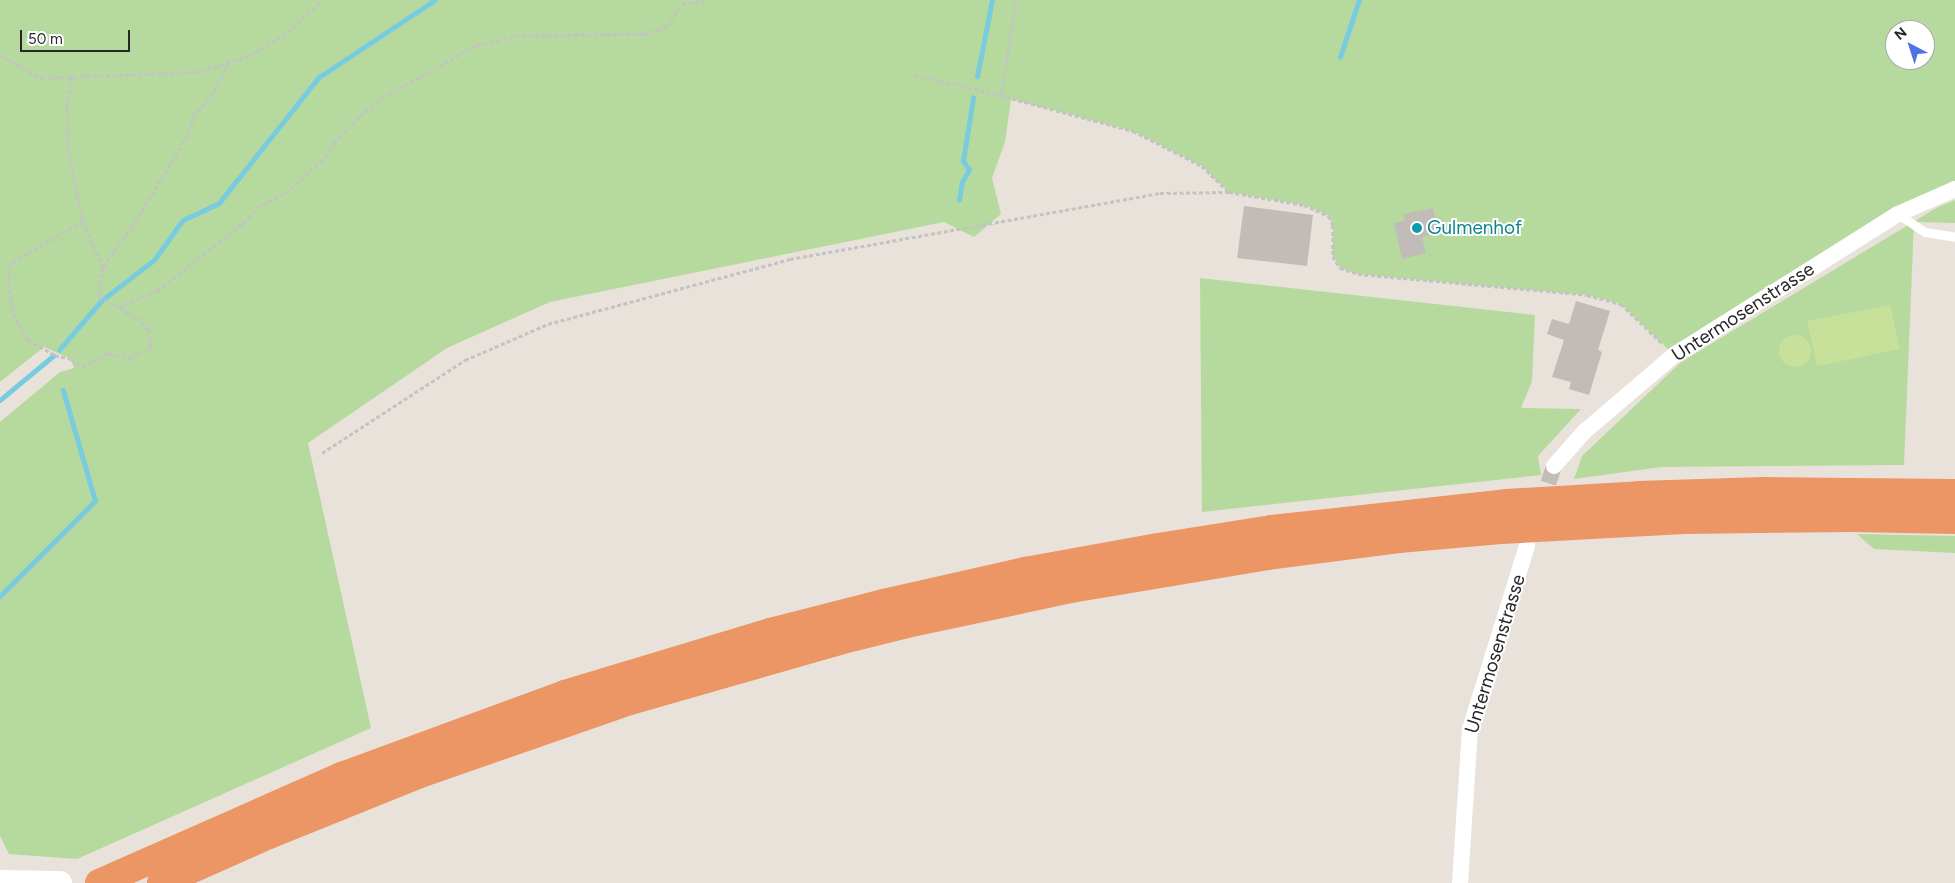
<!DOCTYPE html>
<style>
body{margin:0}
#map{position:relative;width:1955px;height:883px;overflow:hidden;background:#e9e2db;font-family:Figtree,sans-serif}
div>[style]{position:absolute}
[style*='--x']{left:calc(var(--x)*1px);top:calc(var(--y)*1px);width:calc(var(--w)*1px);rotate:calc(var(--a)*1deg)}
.green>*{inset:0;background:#b6da9d}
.pitch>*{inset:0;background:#c7e09a}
.round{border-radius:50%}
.stream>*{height:4.5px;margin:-2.25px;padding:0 2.25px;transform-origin:2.25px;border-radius:2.25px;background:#79cbe0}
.building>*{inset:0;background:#c1bcb8}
.street-tunnel>*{height:16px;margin-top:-8px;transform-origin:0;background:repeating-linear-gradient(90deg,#c2bdb7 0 16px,transparent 0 24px)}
.path>*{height:2.5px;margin-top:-1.25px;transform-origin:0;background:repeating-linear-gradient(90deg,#c3c3c3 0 4px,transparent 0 6.5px)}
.lane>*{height:9px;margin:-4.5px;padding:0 4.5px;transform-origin:4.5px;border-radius:4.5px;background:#fff}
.street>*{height:16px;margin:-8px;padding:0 8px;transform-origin:8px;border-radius:8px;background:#fff}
.secondary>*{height:24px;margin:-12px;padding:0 12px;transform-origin:12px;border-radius:12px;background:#fff}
.highway>*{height:28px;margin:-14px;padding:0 14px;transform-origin:14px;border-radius:14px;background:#eb9664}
.dots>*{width:14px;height:14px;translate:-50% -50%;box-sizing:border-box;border:2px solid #fff;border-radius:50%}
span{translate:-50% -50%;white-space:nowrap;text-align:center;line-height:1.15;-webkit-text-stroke:4px #fff;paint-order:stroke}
.culture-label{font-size:19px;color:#0d838f}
.left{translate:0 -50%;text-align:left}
.street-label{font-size:19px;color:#282828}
.north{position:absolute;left:1885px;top:20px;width:50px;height:50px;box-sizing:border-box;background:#fff;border:1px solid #a9a9a9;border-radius:50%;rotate:320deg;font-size:14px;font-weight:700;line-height:20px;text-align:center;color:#282828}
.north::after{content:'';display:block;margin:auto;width:18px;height:22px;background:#4d73e4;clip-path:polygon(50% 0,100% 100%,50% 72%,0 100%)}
.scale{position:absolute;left:20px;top:30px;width:110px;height:22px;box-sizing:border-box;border:2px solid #282828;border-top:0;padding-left:6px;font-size:15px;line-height:18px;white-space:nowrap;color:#282828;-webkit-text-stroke:4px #fff;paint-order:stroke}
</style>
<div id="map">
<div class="green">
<div style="clip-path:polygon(evenodd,0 0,1955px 0,1955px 189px,1674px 355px,1621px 304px,1587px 295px,1358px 274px,1340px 268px,1333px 256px,1333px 225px,1329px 216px,1317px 210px,1304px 205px,1229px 192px,1202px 166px,1133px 131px,1011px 99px,1005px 142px,992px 178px,1001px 214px,974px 237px,944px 222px,550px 302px,447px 348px,308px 443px,371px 728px,77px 859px,9px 854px,0 836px,0 422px,60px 372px,74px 368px,71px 359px,44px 347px,0 382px,0 0,1895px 30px,1925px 30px,1925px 60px,1895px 60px,1895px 30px)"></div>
<div style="clip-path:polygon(1955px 200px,1955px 223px,1914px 222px,1904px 465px,1661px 467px,1574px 479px,1582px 456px,1681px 362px,1938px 207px)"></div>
<div style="clip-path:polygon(1200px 278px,1535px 315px,1532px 381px,1521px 408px,1581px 409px,1538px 456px,1541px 475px,1202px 512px)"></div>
<div style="clip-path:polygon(1857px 534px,1955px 536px,1955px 553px,1874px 549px)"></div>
</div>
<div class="pitch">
<div style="clip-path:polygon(1890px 305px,1900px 349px,1817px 366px,1807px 321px)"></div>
<div class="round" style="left:1779px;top:335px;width:32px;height:32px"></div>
</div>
<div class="stream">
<div style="--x:1340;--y:57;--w:60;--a:-71.6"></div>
<div style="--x:977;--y:77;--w:78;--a:-79"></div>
<div style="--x:959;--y:200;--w:18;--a:-81"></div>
<div style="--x:962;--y:182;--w:14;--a:-60"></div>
<div style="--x:969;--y:170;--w:11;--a:-124"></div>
<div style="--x:963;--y:161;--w:64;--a:-81"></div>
<div style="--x:59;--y:350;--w:66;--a:-49.3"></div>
<div style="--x:102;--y:300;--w:66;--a:-37.6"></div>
<div style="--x:154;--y:260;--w:49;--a:-54.1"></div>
<div style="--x:183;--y:220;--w:40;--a:-25"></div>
<div style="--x:219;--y:203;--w:161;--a:-51.6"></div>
<div style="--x:319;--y:77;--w:139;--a:-33.6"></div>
<div style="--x:0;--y:400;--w:69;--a:-39.7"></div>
<div style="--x:0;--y:596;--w:134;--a:-45"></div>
<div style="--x:95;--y:501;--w:115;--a:-106.2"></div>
</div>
<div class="building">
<div style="clip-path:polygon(1244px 206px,1313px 215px,1307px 266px,1237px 258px)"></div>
<div style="clip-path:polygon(1433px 208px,1439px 233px,1422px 237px,1426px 253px,1402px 259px,1394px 223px,1405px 220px,1404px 214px)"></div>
<div style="clip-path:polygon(1576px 301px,1610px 311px,1598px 350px,1602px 352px,1589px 395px,1569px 389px,1571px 382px,1552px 377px,1564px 340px,1547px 334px,1552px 319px,1569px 324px)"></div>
</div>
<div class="street-tunnel">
<div style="--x:1541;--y:506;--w:42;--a:-72"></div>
</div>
<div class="path">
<div style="--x:0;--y:55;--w:47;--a:29.3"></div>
<div style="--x:41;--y:78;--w:154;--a:-2.2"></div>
<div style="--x:195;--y:72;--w:56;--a:-16.5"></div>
<div style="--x:249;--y:56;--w:46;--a:-31.6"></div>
<div style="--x:288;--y:32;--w:47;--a:-43.3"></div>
<div style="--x:915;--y:75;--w:54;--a:12.8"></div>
<div style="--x:968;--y:87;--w:171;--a:14.9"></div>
<div style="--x:1133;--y:131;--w:77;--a:26.9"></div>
<div style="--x:1202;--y:166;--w:36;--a:44"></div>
<div style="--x:72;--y:77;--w:31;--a:99"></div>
<div style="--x:67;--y:108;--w:45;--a:87.5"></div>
<div style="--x:69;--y:153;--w:70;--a:78.5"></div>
<div style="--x:83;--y:222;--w:49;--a:66"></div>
<div style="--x:103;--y:267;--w:30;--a:98"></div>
<div style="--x:99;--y:297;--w:21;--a:28"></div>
<div style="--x:118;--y:307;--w:42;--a:-22.3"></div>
<div style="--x:157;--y:291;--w:110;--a:-38.3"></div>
<div style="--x:243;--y:223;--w:21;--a:-47"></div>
<div style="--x:257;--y:208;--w:39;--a:-29"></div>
<div style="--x:291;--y:189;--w:47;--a:-43.3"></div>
<div style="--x:325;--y:157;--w:17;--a:-57"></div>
<div style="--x:334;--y:143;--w:37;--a:-46"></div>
<div style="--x:360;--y:116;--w:28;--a:-39"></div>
<div style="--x:382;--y:98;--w:109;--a:-29.2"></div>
<div style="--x:477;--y:45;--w:46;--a:-12.5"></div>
<div style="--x:522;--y:35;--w:122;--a:-0.5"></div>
<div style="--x:644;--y:34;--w:24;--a:-19"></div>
<div style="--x:667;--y:26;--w:27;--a:-56"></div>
<div style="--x:682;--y:4;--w:26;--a:-9"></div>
<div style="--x:1001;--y:96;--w:97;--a:-81.1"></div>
<div style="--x:83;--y:222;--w:84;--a:150.1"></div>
<div style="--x:10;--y:264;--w:25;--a:92"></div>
<div style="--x:9;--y:289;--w:25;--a:79"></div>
<div style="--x:14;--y:314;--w:30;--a:62"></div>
<div style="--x:28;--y:340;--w:31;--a:29"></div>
<div style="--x:55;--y:355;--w:16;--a:14"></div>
<div style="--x:71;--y:359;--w:14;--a:36"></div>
<div style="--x:82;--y:367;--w:30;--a:-27"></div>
<div style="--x:109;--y:353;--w:22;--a:13"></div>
<div style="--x:130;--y:358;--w:24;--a:-28"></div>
<div style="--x:151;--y:347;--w:17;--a:-97"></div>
<div style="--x:149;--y:330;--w:13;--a:-135"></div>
<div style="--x:140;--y:321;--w:26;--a:-148"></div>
<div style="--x:103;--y:267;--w:48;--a:-54.3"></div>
<div style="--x:131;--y:228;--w:109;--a:-58.5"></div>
<div style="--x:188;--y:135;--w:19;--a:-74"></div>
<div style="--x:193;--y:117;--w:28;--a:-49"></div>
<div style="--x:211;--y:96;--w:38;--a:-62"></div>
<div style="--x:322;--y:453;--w:171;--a:-33"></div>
<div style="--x:465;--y:360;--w:90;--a:-23.4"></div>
<div style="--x:548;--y:324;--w:251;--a:-15"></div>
<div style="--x:790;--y:259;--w:376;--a:-10.1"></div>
<div style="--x:1160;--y:193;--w:69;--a:-0.8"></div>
<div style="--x:1229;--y:192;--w:76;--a:9.8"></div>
<div style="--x:1304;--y:205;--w:27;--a:24"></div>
<div style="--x:1329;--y:216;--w:10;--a:66"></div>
<div style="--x:1333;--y:225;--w:31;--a:90"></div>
<div style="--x:1333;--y:256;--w:14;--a:60"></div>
<div style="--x:1340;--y:268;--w:19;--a:18"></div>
<div style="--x:1358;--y:274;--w:230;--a:5.2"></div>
<div style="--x:1587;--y:295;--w:35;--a:15"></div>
<div style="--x:1621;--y:304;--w:58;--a:43.6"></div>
</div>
<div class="lane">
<div style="--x:1898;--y:214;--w:32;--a:34"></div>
<div style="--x:1925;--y:232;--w:30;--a:9"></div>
</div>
<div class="street">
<div style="--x:1554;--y:466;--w:45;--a:-48.6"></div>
<div style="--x:1584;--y:432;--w:118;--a:-40.5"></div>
<div style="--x:1674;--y:355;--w:265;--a:-32.2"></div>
<div style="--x:1898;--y:214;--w:62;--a:-23.7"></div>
<div style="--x:1460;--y:883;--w:154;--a:-86.3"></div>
<div style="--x:1470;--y:729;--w:192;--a:-72.7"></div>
</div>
<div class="secondary">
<div style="--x:0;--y:882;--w:60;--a:1"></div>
</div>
<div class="highway">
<div style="--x:99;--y:883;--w:266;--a:-23.8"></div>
<div style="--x:342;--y:776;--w:238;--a:-20.2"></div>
<div style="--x:565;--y:694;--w:214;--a:-16.8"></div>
<div style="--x:770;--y:632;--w:118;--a:-14.3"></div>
<div style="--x:884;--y:603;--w:145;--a:-12.8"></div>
<div style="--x:1025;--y:571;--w:135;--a:-10.2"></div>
<div style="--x:1158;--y:547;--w:115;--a:-9"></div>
<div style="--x:1272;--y:529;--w:235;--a:-6.3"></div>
<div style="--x:1506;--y:503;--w:133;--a:-3.4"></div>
<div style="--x:1639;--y:495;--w:124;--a:-1.8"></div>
<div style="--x:1763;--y:491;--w:192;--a:0.6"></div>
<div style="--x:161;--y:883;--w:118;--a:-24"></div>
<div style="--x:269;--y:835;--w:163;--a:-22"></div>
<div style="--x:420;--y:774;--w:222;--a:-19.2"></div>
<div style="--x:630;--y:701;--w:217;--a:-16"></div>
<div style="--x:839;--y:641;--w:79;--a:-13.9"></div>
<div style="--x:916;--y:622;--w:158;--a:-12"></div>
<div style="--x:1071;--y:589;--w:200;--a:-9.5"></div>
<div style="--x:1268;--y:556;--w:132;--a:-7.4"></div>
<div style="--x:1399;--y:539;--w:102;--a:-5"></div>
<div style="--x:1501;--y:530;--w:183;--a:-3.1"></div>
<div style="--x:1684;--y:520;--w:168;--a:-0.7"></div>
<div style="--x:1852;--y:518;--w:103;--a:1.1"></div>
</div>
<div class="dots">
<div style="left:1417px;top:228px;background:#0f9aa8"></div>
</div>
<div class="culture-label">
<span class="left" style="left:1427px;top:228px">Gulmenhof</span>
</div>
<div class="street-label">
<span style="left:1743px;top:312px;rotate:-33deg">Untermosenstrasse</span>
<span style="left:1495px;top:654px;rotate:-73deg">Untermosenstrasse</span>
</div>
<div class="north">N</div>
<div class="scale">50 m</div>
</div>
